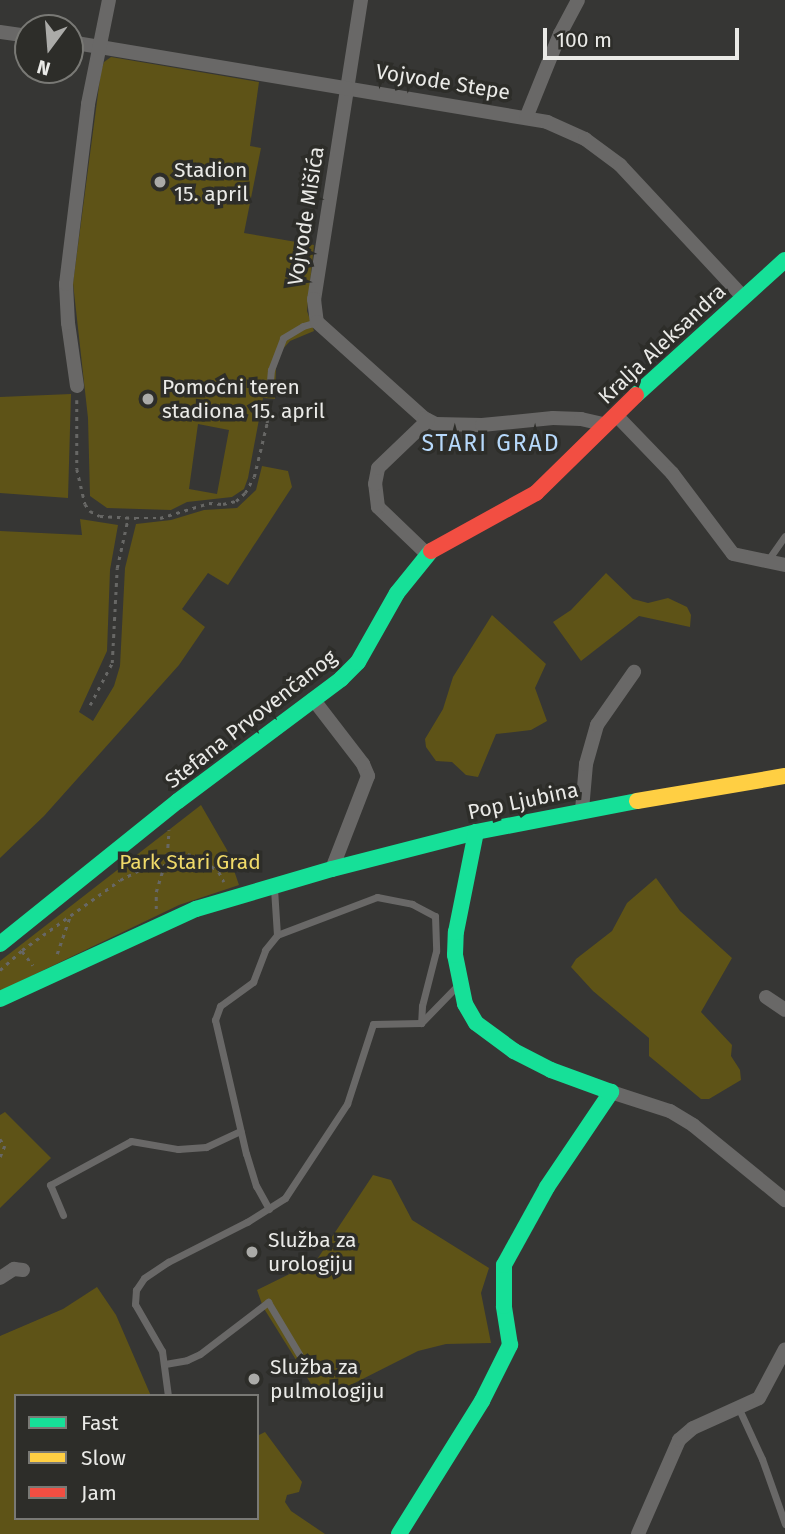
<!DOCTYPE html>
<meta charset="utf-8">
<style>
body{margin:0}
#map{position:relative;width:785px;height:1534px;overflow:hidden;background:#363634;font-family:"Fira Sans",sans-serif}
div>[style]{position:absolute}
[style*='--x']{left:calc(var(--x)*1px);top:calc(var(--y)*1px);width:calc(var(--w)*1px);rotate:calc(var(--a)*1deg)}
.green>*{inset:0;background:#5e5317}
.path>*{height:2.5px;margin-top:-1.25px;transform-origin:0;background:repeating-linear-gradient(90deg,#676765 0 3.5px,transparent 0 8.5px)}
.lane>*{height:7px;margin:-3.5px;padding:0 3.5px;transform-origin:3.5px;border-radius:3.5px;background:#696867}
.street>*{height:14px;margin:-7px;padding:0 7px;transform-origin:7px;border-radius:7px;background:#696867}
.fast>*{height:16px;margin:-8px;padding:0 8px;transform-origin:8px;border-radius:8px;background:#16e098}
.slow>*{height:16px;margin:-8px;padding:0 8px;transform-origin:8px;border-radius:8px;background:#ffcf43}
.jam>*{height:16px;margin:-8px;padding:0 8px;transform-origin:8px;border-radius:8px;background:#f24e42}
.dots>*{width:19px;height:19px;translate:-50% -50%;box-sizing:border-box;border:4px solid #2d2d29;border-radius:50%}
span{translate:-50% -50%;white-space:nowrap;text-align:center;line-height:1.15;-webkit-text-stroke:7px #2d2d29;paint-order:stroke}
.street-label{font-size:21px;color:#eaeae7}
.poi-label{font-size:21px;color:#eaeae7}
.left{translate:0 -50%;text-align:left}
.park-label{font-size:21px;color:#f0da69}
.neighbourhood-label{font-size:23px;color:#b7d9fb;letter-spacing:2px}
.legend{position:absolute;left:14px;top:1394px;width:245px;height:126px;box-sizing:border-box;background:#2d2d29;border:2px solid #797975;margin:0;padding:9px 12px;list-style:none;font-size:21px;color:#eaeae7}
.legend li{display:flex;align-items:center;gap:14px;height:35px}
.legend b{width:35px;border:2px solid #797975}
.north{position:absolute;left:14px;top:14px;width:70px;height:70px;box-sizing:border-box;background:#2d2d29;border:2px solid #797975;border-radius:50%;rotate:196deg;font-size:19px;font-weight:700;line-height:28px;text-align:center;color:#eaeae7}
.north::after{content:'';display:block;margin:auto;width:24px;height:32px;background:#ababa8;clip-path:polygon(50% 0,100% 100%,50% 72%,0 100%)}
.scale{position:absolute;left:543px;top:28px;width:196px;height:32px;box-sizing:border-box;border:4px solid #eaeae7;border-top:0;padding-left:9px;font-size:21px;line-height:24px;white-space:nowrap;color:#eaeae7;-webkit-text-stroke:5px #2d2d29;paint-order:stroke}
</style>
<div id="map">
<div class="green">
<div style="clip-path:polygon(evenodd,111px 57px,259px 82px,250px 146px,261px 148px,244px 233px,314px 245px,307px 311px,314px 331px,290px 341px,282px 350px,276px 368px,275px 399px,263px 398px,248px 478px,244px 489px,232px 497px,187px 502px,171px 510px,107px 508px,90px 496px,88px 418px,73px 283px,101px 71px,104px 62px,111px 57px,198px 424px,229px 430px,217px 494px,189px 489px,198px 424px)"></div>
<div style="clip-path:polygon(71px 394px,68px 498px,0 493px,0 397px)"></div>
<div style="clip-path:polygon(262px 466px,288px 471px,292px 487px,228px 585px,208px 573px,182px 609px,205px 627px,179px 665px,44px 816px,0 858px,0 531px,82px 535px,80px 519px,118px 525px,110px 570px,107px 651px,79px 712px,93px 721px,114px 686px,120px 666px,125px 568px,136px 524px,171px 520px,204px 510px,237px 508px,256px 490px)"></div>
<div style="clip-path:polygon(606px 573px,633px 599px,648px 603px,668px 598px,687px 607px,691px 615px,690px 627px,639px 616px,581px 661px,553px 622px,571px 610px)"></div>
<div style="clip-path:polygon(492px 615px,546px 664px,535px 688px,547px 721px,531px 730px,496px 734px,478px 777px,466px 775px,452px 762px,436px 761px,426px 747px,425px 739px,443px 709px,453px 677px)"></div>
<div style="clip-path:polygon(201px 805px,227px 850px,239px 885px,179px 905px,0 991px,0 961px)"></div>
<div style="clip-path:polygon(656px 878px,680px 911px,732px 958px,701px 1012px,732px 1045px,731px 1056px,740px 1070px,741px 1080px,709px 1099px,701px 1099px,649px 1056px,649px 1038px,593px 991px,571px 967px,576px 959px,612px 931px,627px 903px)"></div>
<div style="clip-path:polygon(5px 1112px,51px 1158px,0 1208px,0 1115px)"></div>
<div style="clip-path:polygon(373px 1175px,391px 1180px,412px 1220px,489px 1268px,481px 1293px,491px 1343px,446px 1344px,418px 1351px,321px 1400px,263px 1307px,257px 1290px,316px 1261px)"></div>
<div style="clip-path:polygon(97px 1287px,116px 1315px,151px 1396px,16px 1396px,16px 1518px,257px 1518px,257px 1436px,265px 1432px,302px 1482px,299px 1492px,287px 1495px,285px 1502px,291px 1511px,325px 1534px,0 1534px,0 1336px,63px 1309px)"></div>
</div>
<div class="path">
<div style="--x:77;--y:400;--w:69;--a:90"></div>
<div style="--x:77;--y:469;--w:36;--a:77"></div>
<div style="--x:85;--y:504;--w:9;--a:54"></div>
<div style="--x:90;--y:511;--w:11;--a:27"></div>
<div style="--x:100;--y:516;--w:36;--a:3"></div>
<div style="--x:136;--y:518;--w:24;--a:0"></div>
<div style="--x:160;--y:518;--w:51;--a:-17"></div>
<div style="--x:209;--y:503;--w:14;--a:4"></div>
<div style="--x:223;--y:504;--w:13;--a:-13"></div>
<div style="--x:236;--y:501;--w:12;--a:-42"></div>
<div style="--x:245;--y:493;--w:18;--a:-61"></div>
<div style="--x:254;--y:477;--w:56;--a:-76.5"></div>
<div style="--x:267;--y:423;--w:22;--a:-87"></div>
<div style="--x:90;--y:705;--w:47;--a:-62.4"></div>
<div style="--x:112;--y:663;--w:95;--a:-87"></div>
<div style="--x:117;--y:568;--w:51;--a:-77.6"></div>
<div style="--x:156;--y:909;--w:17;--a:-90"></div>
<div style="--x:156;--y:892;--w:38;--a:-73"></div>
<div style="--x:167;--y:856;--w:26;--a:-86"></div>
<div style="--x:22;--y:951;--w:18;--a:52"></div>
<div style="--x:57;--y:954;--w:39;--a:-71"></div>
<div style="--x:0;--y:970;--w:30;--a:-42"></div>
<div style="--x:22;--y:950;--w:120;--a:-35.5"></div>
<div style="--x:120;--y:880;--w:53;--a:-27.1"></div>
<div style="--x:167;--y:856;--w:12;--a:-14"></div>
<div style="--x:179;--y:853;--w:19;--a:9"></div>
<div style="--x:198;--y:856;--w:26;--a:37"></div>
<div style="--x:219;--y:872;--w:11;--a:63"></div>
<div style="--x:0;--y:1139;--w:9;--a:54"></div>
<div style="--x:5;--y:1146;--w:13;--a:113"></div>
</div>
<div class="lane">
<div style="--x:269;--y:392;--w:22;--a:-85"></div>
<div style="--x:271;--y:370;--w:34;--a:-69"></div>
<div style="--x:283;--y:338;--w:23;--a:-31"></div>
<div style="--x:303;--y:326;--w:15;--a:-16"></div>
<div style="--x:768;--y:560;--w:29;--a:-55"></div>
<div style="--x:277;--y:935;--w:107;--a:-20.8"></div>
<div style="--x:377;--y:897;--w:36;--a:11"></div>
<div style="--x:412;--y:904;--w:26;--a:28"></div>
<div style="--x:435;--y:916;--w:35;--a:88"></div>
<div style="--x:436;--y:951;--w:57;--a:104.3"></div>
<div style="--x:422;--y:1006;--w:17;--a:93"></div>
<div style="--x:269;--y:1209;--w:26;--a:-119"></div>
<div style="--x:256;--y:1186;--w:34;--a:-107"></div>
<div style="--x:246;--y:1154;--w:138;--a:-103"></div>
<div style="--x:215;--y:1020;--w:15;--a:-70"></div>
<div style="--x:220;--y:1006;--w:41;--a:-36"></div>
<div style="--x:253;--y:982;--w:34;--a:-69"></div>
<div style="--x:265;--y:950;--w:19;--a:-51"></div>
<div style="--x:277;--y:935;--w:46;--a:-93.7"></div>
<div style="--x:63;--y:1215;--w:33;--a:-113"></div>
<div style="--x:50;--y:1185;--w:92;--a:-28.5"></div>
<div style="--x:131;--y:1141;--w:48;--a:9.7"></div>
<div style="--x:178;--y:1149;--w:28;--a:-4"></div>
<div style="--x:206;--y:1147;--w:38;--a:-25"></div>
<div style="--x:165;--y:1364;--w:22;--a:-10"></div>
<div style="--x:187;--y:1360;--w:14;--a:-25"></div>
<div style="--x:200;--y:1354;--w:86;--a:-37.4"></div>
<div style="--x:268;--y:1302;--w:61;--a:59.2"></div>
<div style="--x:168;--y:1396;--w:45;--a:-97.6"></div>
<div style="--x:162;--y:1351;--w:54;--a:-119.9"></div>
<div style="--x:135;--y:1304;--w:14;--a:-86"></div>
<div style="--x:136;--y:1290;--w:14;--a:-56"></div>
<div style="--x:144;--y:1278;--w:29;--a:-34"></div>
<div style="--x:168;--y:1262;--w:89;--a:-26.9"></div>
<div style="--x:247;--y:1222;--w:45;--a:-32.3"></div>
<div style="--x:285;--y:1198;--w:113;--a:-56.6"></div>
<div style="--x:347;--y:1104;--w:84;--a:-72"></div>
<div style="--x:373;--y:1024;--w:48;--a:-1.2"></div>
<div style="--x:421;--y:1023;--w:50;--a:-45.8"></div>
<div style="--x:739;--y:1409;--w:55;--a:65.3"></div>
<div style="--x:762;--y:1459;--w:69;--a:70.5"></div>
</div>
<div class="street">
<div style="--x:361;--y:0;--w:303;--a:98.9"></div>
<div style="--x:314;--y:299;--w:23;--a:83"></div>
<div style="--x:317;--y:322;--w:144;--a:41.9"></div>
<div style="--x:424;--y:418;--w:13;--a:27"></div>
<div style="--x:436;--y:424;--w:46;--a:1.2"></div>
<div style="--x:482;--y:425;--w:71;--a:-5.6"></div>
<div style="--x:553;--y:418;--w:28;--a:2"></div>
<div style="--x:581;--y:419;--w:26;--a:13"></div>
<div style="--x:0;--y:32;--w:28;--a:8"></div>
<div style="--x:70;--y:42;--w:484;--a:9.5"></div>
<div style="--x:547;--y:122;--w:42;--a:24.1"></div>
<div style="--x:585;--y:139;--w:44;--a:36.6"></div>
<div style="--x:620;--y:165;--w:180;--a:47"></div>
<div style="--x:526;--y:118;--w:91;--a:-68"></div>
<div style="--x:560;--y:34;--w:38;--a:-62"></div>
<div style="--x:77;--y:386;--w:64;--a:-98.1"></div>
<div style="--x:68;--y:323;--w:39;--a:-93"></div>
<div style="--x:66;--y:284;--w:181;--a:-83"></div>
<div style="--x:88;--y:104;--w:106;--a:-78.6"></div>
<div style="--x:616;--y:415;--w:81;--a:46"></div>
<div style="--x:672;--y:473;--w:101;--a:53"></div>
<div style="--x:733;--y:554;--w:53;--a:11.9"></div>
<div style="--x:427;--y:554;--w:68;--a:-136.2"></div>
<div style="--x:378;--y:507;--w:23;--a:-97"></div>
<div style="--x:375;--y:484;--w:16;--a:-79"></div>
<div style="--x:378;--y:468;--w:69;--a:-43.8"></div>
<div style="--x:313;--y:699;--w:82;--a:52.4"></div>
<div style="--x:363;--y:764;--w:13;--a:67"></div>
<div style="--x:368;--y:776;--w:100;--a:111.2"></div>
<div style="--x:582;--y:810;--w:46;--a:-85"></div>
<div style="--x:586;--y:764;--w:41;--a:-74.2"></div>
<div style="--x:597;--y:725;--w:65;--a:-55.1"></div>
<div style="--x:766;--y:997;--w:23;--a:34"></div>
<div style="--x:611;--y:1092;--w:62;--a:17.9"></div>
<div style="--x:670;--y:1111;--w:27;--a:31"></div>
<div style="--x:693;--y:1125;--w:119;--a:39.2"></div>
<div style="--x:0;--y:1278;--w:17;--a:-33"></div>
<div style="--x:14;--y:1269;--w:9;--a:6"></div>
<div style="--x:638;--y:1534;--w:103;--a:-66.4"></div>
<div style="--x:679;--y:1440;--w:18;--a:-41"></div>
<div style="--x:693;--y:1428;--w:72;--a:-24.4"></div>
<div style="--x:759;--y:1398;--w:55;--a:-62"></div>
</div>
<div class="fast">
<div style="--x:636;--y:395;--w:201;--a:-42.2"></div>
<div style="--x:0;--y:944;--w:228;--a:-38.8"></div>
<div style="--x:178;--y:801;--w:204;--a:-36.8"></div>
<div style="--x:341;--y:679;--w:24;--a:-45"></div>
<div style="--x:358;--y:662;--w:79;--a:-60.5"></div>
<div style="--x:397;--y:593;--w:54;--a:-51"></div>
<div style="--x:0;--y:999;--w:216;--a:-24.7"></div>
<div style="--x:196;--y:909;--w:142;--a:-16.4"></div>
<div style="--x:332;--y:869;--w:149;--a:-14.4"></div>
<div style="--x:476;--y:832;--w:164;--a:-10.9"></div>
<div style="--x:399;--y:1534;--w:157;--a:-58"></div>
<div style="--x:482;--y:1401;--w:63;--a:-63.4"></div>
<div style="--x:510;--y:1345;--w:39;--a:-99"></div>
<div style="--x:504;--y:1306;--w:41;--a:-90"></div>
<div style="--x:504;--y:1265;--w:89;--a:-61.1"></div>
<div style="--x:547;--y:1187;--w:115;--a:-56"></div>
<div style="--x:611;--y:1092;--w:64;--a:-159.9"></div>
<div style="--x:551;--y:1070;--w:42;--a:-152.8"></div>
<div style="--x:514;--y:1051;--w:47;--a:-143.6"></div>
<div style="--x:476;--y:1023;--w:22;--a:-120"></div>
<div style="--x:465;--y:1004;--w:50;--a:-101.5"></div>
<div style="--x:455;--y:955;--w:23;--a:-88"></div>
<div style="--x:456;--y:932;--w:102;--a:-78.7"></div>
</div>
<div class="slow">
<div style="--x:637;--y:801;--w:150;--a:-9.6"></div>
</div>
<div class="jam">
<div style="--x:431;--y:551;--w:120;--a:-28.9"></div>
<div style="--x:536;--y:493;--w:140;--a:-44.4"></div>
</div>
<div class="dots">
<div style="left:160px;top:182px;background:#ababa8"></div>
<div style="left:148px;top:399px;background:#ababa8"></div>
<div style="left:252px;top:1252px;background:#ababa8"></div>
<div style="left:254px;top:1379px;background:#ababa8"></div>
</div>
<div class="street-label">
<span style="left:443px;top:82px;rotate:9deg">Vojvode Stepe</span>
<span style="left:306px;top:216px;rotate:-81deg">Vojvode Mišića</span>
<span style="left:662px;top:344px;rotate:-43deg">Kralja Aleksandra</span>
<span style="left:251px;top:719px;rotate:-38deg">Stefana Prvovenčanog</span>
<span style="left:523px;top:801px;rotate:-12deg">Pop Ljubina</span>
</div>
<div class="poi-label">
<span class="left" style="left:174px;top:182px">Stadion<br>15. april</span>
<span class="left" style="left:162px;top:399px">Pomoćni teren<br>stadiona 15. april</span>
<span class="left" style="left:268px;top:1252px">Služba za<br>urologiju</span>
<span class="left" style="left:270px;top:1379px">Služba za<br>pulmologiju</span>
</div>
<div class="park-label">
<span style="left:190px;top:862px">Park Stari Grad</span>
</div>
<div class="neighbourhood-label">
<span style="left:491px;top:443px">STARI GRAD</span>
</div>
<ul class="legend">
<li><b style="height:9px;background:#16e098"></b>Fast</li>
<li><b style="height:9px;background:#ffcf43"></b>Slow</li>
<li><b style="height:9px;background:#f24e42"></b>Jam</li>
</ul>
<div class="north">N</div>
<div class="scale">100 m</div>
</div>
